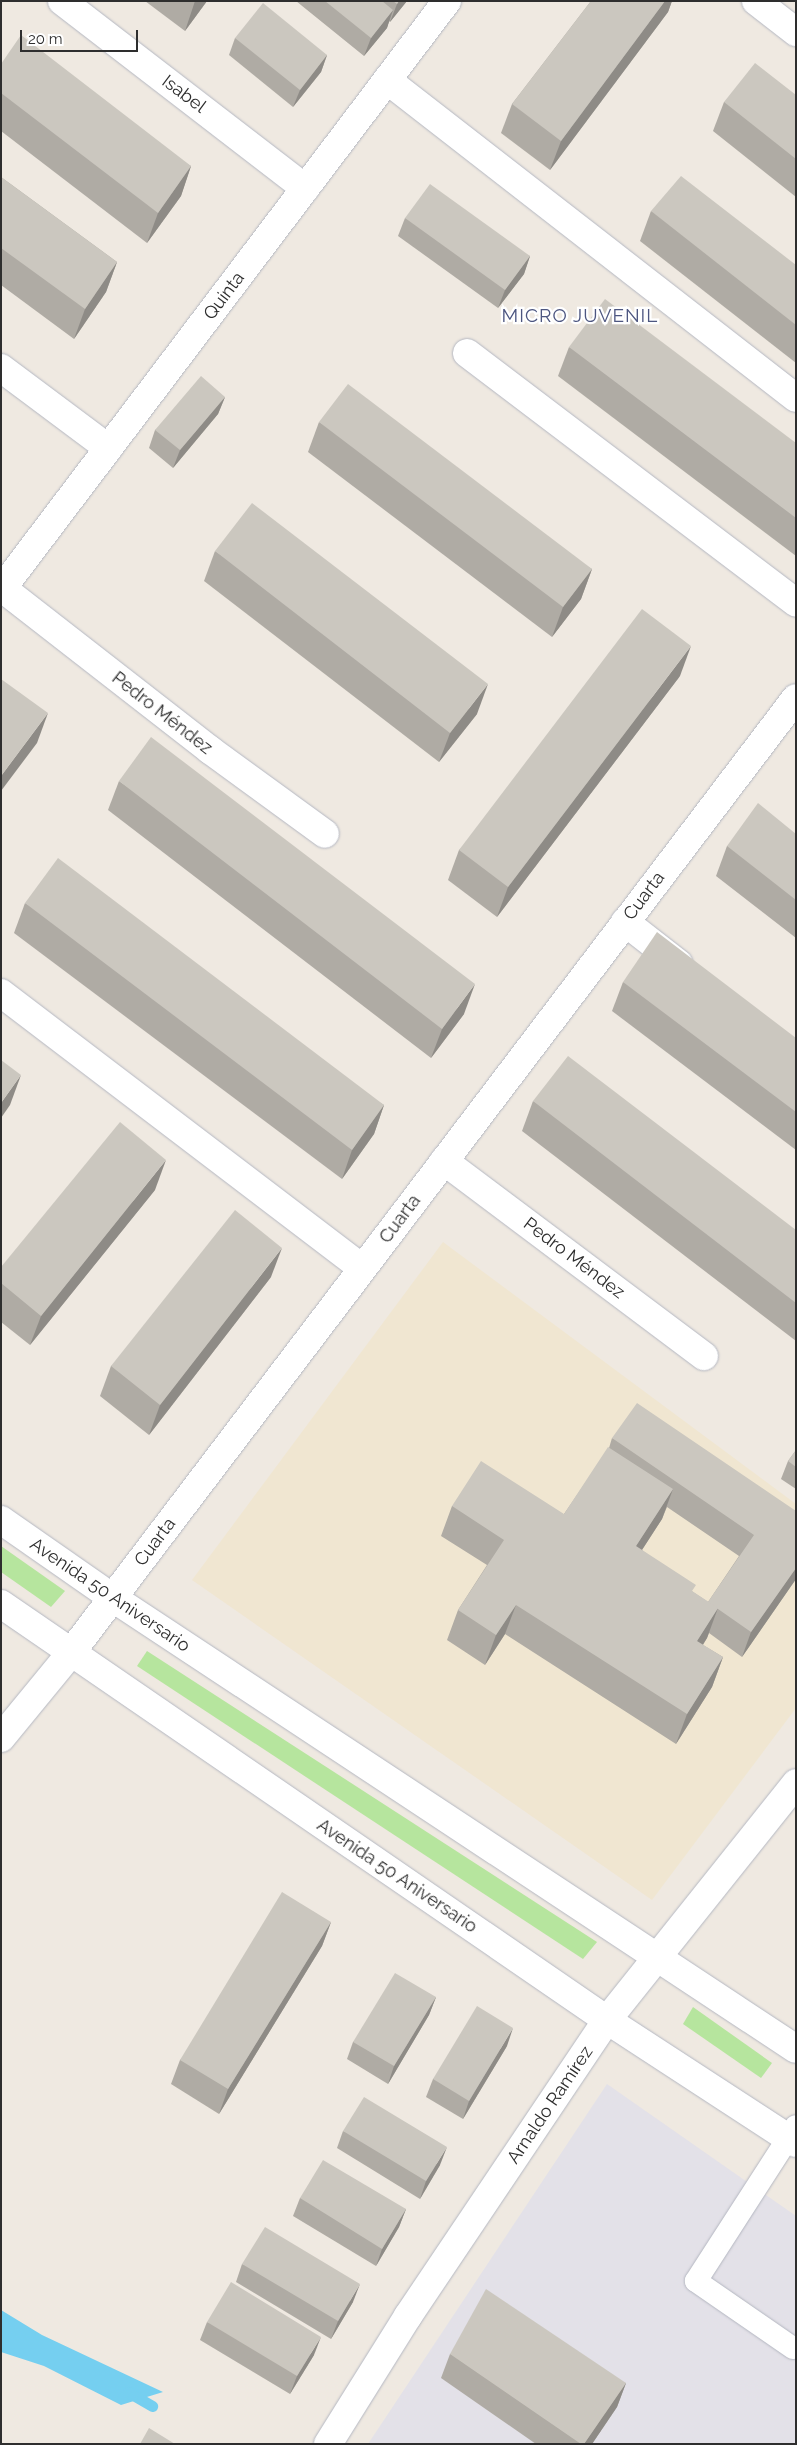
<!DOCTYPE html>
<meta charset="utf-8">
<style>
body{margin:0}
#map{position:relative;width:797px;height:2445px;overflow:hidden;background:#efe9e1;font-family:Raleway,sans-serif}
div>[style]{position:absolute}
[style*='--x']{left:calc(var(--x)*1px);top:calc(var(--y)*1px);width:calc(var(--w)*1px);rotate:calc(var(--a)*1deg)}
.industrial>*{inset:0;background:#e3e1e8}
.education>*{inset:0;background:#f0e6d1}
.green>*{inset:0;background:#b6e59e}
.water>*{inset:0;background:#75cff0}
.stream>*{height:11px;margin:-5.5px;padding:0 5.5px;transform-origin:5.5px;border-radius:5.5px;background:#75cff0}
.roads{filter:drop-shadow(0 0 1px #b4b7c1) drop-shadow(0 0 1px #b4b7c1)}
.service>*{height:22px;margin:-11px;padding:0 11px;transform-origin:11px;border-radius:11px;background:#fff}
.minor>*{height:28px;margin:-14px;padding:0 14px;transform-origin:14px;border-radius:14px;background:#fff}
.tertiary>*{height:28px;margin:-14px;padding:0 14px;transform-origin:14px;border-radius:14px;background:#fff}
.secondary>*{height:28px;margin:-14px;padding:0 14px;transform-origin:14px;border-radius:14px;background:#fff}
.wall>*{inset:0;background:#afaba4}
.shaded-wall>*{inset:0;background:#8e8b86}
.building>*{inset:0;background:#cbc7bf}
span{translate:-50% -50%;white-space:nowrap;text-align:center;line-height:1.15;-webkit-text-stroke:4.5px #fff;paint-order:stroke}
.street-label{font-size:18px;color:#2e2e2e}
.neighbourhood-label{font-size:19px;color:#4d5680;letter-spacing:1px}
.frame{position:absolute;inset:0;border:2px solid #2e2e2e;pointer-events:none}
.scale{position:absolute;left:20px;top:30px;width:118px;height:22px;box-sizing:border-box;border:2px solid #2e2e2e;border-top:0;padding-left:6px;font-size:15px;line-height:18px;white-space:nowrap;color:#2e2e2e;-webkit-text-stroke:4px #fff;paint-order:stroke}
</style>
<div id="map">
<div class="industrial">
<div style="clip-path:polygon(607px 2084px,796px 2216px,796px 2444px,368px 2444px)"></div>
</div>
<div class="education">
<div style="clip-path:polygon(443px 1242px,796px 1504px,796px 1708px,652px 1900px,192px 1580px)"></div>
</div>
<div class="green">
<div style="clip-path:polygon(1px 1546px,65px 1591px,51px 1607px,1px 1572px)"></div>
<div style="clip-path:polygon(147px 1651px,597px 1942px,583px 1959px,137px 1666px)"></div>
<div style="clip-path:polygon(693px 2007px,772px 2063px,761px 2078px,683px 2024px)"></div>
</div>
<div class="water">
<div style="clip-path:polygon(1px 2310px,42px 2335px,163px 2392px,121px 2405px,44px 2366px,1px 2352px)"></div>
</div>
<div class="stream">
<div style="--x:128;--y:2392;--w:28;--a:30"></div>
</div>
<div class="roads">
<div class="service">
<div style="--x:793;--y:2348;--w:118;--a:-145.4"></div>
<div style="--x:696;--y:2281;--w:184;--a:-57.2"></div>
</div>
<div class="minor">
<div style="--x:62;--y:1;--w:307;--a:37.6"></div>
<div style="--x:756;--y:1;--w:51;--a:37.8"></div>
<div style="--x:387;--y:80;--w:518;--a:37.87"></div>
<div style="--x:467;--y:353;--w:413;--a:37.2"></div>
<div style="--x:1;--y:368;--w:134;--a:36.8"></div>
<div style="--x:2;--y:588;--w:264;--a:37.9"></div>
<div style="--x:210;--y:750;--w:142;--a:36.1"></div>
<div style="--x:1;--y:590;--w:739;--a:-52.87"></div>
<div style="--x:625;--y:922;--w:68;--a:37.9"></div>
<div style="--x:1;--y:993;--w:454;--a:37.3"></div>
<div style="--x:444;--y:1161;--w:325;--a:36.9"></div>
<div style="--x:1;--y:1738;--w:109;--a:-50.6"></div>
<div style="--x:70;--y:1654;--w:1200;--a:-52.79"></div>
<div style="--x:328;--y:2444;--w:151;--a:-58"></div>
<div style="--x:408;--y:2316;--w:357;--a:-56.1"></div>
</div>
<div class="tertiary">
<div style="--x:607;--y:2020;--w:303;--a:-51.4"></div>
</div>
<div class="secondary">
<div style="--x:1;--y:1520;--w:136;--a:34.9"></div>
<div style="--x:113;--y:1598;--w:818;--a:33.44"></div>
<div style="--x:1;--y:1604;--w:735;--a:34.47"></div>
<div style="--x:607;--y:2020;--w:225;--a:33.1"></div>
</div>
</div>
<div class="wall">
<div style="clip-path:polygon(145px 1px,207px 1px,185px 31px)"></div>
<div style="clip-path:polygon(296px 1px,407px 1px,390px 22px,389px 21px,387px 28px,364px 56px)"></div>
<div style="clip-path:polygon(591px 1px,672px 1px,668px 12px,550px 170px,501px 133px,512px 104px)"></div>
<div style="clip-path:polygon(235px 38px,327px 55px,321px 72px,293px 107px,229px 55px)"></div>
<div style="clip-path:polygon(1px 64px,191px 166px,181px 196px,147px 243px,1px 131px)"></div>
<div style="clip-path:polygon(796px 95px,796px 197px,713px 131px,724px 102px)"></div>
<div style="clip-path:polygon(1px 177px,117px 262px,106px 292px,74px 339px,1px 285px)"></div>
<div style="clip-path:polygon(651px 211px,796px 265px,796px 363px,640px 241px)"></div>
<div style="clip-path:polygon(405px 218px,530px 256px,524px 274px,498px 308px,398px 236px)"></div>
<div style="clip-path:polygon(569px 347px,796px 443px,796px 556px,558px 376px)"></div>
<div style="clip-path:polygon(225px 397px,218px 414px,173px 468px,149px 448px,155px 430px)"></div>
<div style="clip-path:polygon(319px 422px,592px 569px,581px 599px,552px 637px,308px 452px)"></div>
<div style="clip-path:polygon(215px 551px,477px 714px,439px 762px,204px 581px)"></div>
<div style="clip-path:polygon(680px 676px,497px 917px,448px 880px,459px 850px)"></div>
<div style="clip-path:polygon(119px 781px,464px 1014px,431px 1058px,108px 810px)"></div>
<div style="clip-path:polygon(796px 834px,796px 938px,716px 876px,727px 846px)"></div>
<div style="clip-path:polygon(25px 903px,384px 1105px,374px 1134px,342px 1179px,14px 933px)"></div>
<div style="clip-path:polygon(623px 982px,796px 1038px,796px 1150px,612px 1011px)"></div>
<div style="clip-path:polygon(533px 1101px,796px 1230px,796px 1341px,522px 1131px)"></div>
<div style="clip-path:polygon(155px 1190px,30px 1345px,1px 1322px,1px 1267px)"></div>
<div style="clip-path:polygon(271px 1277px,149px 1435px,100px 1396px,111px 1366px)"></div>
<div style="clip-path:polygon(evenodd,612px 1438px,796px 1511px,796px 1579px,742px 1657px,709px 1633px,707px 1638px,703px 1645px,723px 1657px,712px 1687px,676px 1744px,505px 1634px,485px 1665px,447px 1640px,458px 1610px,487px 1565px,441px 1536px,452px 1506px,564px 1514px,609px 1448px,612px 1438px,667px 1507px,739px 1556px,708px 1602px,693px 1592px,642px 1550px,662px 1519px,667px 1507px)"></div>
<div style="clip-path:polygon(796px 1450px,796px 1489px,781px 1479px,788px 1461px)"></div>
<div style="clip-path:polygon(331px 1922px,322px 1946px,219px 2114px,171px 2084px,180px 2060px)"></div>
<div style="clip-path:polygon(436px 1997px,429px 2015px,388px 2084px,347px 2059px,353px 2042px)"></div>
<div style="clip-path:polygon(507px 2046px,463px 2119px,426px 2097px,433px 2079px)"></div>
<div style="clip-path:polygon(343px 2131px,440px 2165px,420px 2199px,337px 2148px)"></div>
<div style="clip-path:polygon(300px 2198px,406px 2209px,399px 2227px,376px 2266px,293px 2216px)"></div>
<div style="clip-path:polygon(242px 2264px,353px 2302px,331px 2339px,236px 2282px)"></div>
<div style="clip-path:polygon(207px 2322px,314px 2355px,290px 2394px,200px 2340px)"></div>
<div style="clip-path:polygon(450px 2354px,626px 2383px,617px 2407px,592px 2444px,536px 2444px,441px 2378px)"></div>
</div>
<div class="shaded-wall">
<div style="clip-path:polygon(195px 1px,207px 1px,185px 31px)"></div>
<div style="clip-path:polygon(399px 1px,407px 1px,390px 22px,397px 4px)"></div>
<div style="clip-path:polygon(665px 1px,672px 1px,668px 12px,550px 170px,561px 141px)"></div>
<div style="clip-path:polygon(393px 10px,387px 28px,364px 56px,371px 38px)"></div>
<div style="clip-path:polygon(327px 55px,321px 72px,293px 107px,300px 90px)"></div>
<div style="clip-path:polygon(191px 166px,181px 196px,147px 243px,158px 213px)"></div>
<div style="clip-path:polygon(530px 256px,524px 274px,498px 308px,505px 290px)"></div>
<div style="clip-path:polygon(117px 262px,106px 292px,74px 339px,85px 309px)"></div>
<div style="clip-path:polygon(225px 397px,218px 414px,173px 468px,180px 450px)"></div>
<div style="clip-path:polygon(592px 569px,581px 599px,552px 637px,563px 607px)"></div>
<div style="clip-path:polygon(691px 646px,680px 676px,497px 917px,508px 887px)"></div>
<div style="clip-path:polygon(488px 684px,477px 714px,439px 762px,450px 733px)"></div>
<div style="clip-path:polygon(48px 713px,37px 743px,1px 791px,1px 776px)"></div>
<div style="clip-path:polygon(475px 984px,464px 1014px,431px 1058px,442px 1029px)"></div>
<div style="clip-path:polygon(21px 1075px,10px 1105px,1px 1118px,1px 1103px)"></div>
<div style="clip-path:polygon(384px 1105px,374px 1134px,342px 1179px,352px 1150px)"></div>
<div style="clip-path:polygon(166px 1160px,155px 1190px,30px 1345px,41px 1316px)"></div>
<div style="clip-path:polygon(282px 1248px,271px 1277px,149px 1435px,160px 1405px)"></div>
<div style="clip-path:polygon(673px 1489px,662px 1519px,625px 1576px,636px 1546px)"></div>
<div style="clip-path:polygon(796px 1568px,796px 1579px,742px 1657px,751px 1632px)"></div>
<div style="clip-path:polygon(516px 1605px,505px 1634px,485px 1665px,496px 1635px)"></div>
<div style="clip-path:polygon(718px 1608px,707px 1638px,686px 1671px,697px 1641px)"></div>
<div style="clip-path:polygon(723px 1657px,712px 1687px,676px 1744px,687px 1714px)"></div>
<div style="clip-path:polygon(331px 1922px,322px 1946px,219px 2114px,228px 2089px)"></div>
<div style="clip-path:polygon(436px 1997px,429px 2015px,388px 2084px,394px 2066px)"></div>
<div style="clip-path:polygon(513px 2028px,507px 2046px,463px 2119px,469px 2101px)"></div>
<div style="clip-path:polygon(447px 2147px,440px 2165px,420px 2199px,426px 2181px)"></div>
<div style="clip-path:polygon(406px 2209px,399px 2227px,376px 2266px,382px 2249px)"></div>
<div style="clip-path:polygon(360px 2284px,353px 2302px,331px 2339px,338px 2321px)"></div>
<div style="clip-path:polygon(321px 2337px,314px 2355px,290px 2394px,297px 2376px)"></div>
<div style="clip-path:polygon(626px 2383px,617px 2407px,592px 2444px,584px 2444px)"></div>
</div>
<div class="building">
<div style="clip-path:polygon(325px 1px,382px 1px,393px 10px,371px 38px)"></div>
<div style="clip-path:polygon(393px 1px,399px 1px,397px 4px)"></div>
<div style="clip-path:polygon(591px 1px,665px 1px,561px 141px,512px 104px)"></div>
<div style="clip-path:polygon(263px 3px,327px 55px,300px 90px,235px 38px)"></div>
<div style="clip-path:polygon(21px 35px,191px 166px,158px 213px,1px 93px,1px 64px)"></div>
<div style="clip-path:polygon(755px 63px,796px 95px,796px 159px,724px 102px)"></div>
<div style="clip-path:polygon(681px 176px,796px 265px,796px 325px,651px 211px)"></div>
<div style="clip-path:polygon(1px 177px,117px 262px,85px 309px,1px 248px)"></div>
<div style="clip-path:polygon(430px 184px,530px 256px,505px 290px,405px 218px)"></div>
<div style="clip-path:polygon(605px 299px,796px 443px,796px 518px,569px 347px)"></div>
<div style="clip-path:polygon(201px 376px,225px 397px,180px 450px,155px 430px)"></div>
<div style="clip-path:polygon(348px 384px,592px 569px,563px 607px,319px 422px)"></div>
<div style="clip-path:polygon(252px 503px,488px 684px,450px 733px,215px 551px)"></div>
<div style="clip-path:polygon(642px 609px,691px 646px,508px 887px,459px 850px)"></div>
<div style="clip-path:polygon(1px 679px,48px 713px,1px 776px)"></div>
<div style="clip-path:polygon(151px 737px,475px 984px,442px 1029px,119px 781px)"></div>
<div style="clip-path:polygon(758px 803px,796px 834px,796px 900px,727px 846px)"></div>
<div style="clip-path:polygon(58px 858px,384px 1105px,352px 1150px,25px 903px)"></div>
<div style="clip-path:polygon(657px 932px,796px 1038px,796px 1112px,623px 982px)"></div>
<div style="clip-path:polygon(568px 1056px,796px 1230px,796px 1303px,533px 1101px)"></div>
<div style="clip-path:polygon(1px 1060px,21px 1075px,1px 1103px)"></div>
<div style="clip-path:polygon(120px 1122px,166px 1160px,41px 1316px,1px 1283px,1px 1267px)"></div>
<div style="clip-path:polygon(235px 1210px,282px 1248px,160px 1405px,111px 1366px)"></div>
<div style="clip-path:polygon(637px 1403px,796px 1511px,796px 1568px,751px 1632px,708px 1602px,754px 1535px,612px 1438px)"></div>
<div style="clip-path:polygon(608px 1447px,673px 1489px,636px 1546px,696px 1585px,692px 1591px,718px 1608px,697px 1641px,723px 1657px,687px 1714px,516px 1605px,496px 1635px,458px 1610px,504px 1540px,452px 1506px,481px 1461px,564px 1514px)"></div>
<div style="clip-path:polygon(796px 1450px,796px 1467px,788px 1461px)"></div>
<div style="clip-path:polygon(282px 1892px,331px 1922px,228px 2089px,180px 2060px)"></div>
<div style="clip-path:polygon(395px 1973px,436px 1997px,394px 2066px,353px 2042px)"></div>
<div style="clip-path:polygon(477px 2006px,513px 2028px,469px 2101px,433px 2079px)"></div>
<div style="clip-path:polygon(364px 2097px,447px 2147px,426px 2181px,343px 2131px)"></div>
<div style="clip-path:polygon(323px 2160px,406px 2209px,382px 2249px,300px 2198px)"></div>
<div style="clip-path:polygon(265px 2227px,360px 2284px,338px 2321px,242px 2264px)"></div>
<div style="clip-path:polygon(231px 2282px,321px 2337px,297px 2376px,207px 2322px)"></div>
<div style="clip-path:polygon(486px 2289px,626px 2383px,584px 2444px,581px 2444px,450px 2354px)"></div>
<div style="clip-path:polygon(149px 2428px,175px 2444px,140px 2444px)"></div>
</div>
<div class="street-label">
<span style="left:184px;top:94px;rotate:37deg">Isabel</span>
<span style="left:224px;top:296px;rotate:-53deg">Quinta</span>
<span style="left:162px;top:713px;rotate:38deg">Pedro Méndez</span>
<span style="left:644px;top:896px;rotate:-53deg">Cuarta</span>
<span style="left:400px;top:1219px;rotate:-53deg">Cuarta</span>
<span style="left:574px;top:1258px;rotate:37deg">Pedro Méndez</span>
<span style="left:155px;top:1542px;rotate:-53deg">Cuarta</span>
<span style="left:110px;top:1595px;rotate:34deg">Avenida 50 Aniversario</span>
<span style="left:397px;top:1876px;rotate:34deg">Avenida 50 Aniversario</span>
<span style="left:550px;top:2105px;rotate:-56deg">Arnaldo Ramírez</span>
</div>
<div class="neighbourhood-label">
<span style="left:580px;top:316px">MICRO JUVENIL</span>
</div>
<div class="frame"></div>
<div class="scale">20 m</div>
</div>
